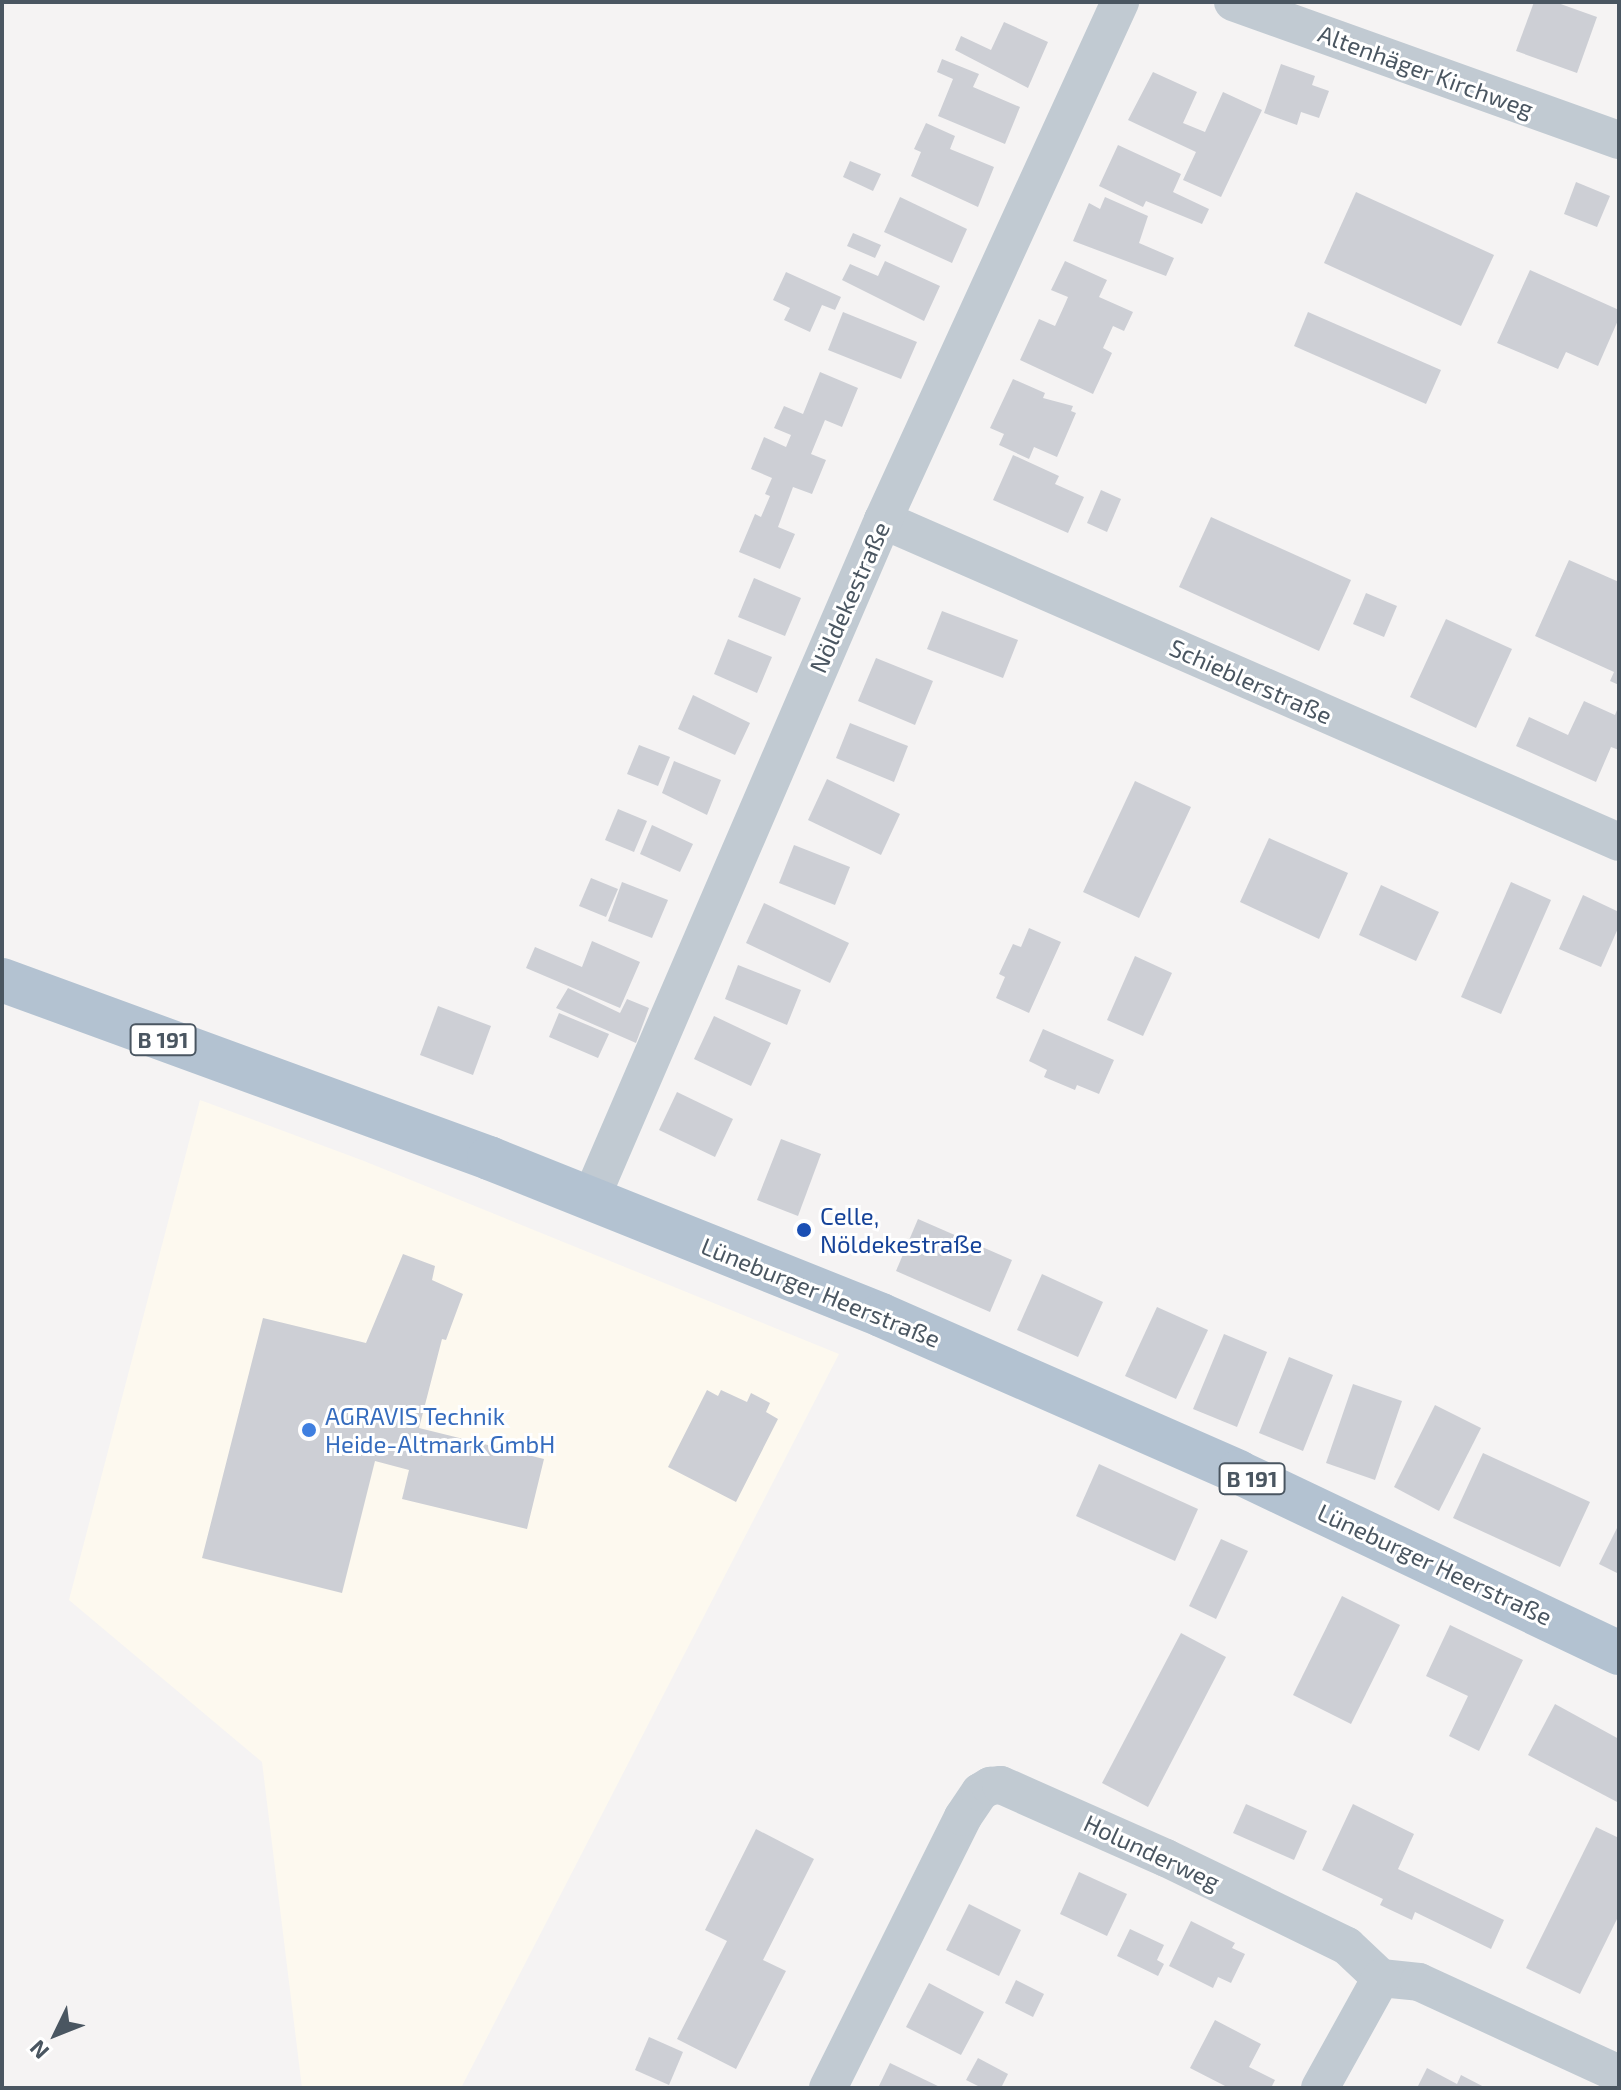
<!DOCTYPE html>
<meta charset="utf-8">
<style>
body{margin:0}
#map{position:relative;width:1621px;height:2090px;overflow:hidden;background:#f5f3f3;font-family:"Exo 2",sans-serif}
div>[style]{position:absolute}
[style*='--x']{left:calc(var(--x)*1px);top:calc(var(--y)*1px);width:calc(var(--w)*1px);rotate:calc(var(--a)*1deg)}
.commercial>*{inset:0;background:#fdf9ef}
.building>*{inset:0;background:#cdcfd5}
.minor>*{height:38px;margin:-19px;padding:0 19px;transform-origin:19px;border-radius:19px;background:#c1cad2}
.major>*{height:44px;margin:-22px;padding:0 22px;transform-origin:22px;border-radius:22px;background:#b3c2d1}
.dots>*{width:22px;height:22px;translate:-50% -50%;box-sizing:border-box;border:4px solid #fff;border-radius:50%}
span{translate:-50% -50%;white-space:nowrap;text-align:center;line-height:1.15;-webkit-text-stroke:6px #fff;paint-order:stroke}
.shield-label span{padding:2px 6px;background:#fff;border:2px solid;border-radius:6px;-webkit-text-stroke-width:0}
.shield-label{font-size:22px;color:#4a5661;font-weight:700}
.street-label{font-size:24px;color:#4a5661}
.transit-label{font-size:24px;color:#164399}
.left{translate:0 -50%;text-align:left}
.shop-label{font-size:24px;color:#366cbe}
.frame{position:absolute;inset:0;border:4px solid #4a5661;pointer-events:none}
.north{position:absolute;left:16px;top:1994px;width:80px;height:80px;-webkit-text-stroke:6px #fff;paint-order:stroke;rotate:227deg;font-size:22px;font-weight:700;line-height:32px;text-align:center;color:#4a5661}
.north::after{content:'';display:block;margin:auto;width:28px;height:36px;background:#4a5661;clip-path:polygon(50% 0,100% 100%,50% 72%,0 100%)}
</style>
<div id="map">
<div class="commercial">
<div style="clip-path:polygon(200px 1100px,364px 1161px,839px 1354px,461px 2088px,302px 2088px,262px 1762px,69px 1600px)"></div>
</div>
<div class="building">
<div style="clip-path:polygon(1534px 2px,1555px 2px,1597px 17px,1577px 73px,1516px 51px)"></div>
<div style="clip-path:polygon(1004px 22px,1048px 42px,1028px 88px,955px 50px,961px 36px,991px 50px)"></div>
<div style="clip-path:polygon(942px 59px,979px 74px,973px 87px,1020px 107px,1005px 144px,938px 116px,953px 79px,937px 72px)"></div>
<div style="clip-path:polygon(1281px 64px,1315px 76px,1312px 85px,1329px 91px,1319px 118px,1301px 112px,1297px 125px,1264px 113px)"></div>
<div style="clip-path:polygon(1153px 72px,1197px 92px,1183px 123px,1205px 132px,1223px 92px,1262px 110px,1221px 197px,1183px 180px,1196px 152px,1128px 120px)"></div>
<div style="clip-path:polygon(926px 123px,955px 136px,950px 149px,994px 167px,978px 207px,911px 176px,921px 152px,914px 149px)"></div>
<div style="clip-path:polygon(1118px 145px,1181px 174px,1173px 192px,1209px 209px,1202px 224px,1146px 201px,1143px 207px,1099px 186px)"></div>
<div style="clip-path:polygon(850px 161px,881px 174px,873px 191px,843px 177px)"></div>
<div style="clip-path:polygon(1576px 182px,1610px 196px,1597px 227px,1564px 214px)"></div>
<div style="clip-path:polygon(1356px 192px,1494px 255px,1461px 326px,1324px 263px)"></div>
<div style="clip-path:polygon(900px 197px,967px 229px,952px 263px,884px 232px)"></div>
<div style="clip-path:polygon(1105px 197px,1148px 216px,1139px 243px,1174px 258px,1166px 276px,1073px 241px,1089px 203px,1100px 209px)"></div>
<div style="clip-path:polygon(853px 233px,881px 245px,875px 258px,847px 246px)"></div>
<div style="clip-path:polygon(885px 261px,940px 286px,924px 321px,842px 280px,850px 264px,878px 276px)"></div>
<div style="clip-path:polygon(1065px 261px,1107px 280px,1099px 297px,1133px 312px,1124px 331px,1113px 326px,1103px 348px,1112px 353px,1093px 394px,1020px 360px,1039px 319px,1055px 326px,1065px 304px,1068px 297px,1051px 290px)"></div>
<div style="clip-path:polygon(1530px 270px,1619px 310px,1619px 318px,1598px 366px,1566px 352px,1558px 369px,1497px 343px)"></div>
<div style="clip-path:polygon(786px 272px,841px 297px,835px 310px,822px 305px,810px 332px,784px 320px,790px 308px,773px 300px)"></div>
<div style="clip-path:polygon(843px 312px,917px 342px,901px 379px,828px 350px)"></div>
<div style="clip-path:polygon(1308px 312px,1441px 370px,1426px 404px,1294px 346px)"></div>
<div style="clip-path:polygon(820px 372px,858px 388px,842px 427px,825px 420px,811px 454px,826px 460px,812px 494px,793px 487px,778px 527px,795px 534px,780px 569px,739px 552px,755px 514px,761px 517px,770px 496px,765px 494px,772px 478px,751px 469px,764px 437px,786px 447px,791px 435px,774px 428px,784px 406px,803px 414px)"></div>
<div style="clip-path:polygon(1013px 379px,1045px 393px,1043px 398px,1073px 406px,1071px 411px,1076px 413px,1057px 457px,1034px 447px,1029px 459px,999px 445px,1004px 434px,990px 428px)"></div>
<div style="clip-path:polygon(1013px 455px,1059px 476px,1055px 484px,1084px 497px,1068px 533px,993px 500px)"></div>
<div style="clip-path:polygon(1101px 490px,1121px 499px,1107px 532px,1087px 523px)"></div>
<div style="clip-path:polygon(1211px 517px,1351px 580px,1319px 651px,1179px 587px)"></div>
<div style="clip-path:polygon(1569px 560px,1619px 582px,1619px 685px,1610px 681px,1614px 672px,1535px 636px)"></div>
<div style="clip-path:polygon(754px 578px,801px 598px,785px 636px,738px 617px)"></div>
<div style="clip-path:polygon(1366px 593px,1397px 606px,1384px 637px,1353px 624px)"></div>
<div style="clip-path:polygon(942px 611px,1018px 640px,1003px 678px,927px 649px)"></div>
<div style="clip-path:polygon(1446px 619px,1512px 649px,1476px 728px,1410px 697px)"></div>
<div style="clip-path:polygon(728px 639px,772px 657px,757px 693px,714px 674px)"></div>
<div style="clip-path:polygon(876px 658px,933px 681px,915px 725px,858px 701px)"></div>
<div style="clip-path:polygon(693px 695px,750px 723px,735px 755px,678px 729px)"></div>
<div style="clip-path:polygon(1584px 701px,1615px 715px,1619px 705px,1619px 750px,1611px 747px,1596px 782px,1516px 746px,1529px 717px,1568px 735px)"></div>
<div style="clip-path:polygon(850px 723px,908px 746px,894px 782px,836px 758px)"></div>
<div style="clip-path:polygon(639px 745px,670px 757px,658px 786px,627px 774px)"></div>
<div style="clip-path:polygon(674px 761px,721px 780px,707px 815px,662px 793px)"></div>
<div style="clip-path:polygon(827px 779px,900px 814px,881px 855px,808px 820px)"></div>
<div style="clip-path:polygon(1135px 781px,1191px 807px,1139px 918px,1083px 892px)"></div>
<div style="clip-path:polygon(618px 809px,647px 821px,634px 852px,605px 840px)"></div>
<div style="clip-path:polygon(652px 825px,693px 844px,680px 872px,640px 854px)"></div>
<div style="clip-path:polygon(1269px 838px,1348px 873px,1319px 939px,1240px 902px)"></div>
<div style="clip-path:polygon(794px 845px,850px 867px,835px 905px,779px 883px)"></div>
<div style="clip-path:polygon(591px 878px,618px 889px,606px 917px,579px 906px)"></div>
<div style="clip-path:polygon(622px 882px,668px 900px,652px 938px,608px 921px)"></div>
<div style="clip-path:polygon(1511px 882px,1551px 900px,1501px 1014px,1461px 997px)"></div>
<div style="clip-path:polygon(1381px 885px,1439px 912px,1416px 961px,1359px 935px)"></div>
<div style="clip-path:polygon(1583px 895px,1619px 912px,1619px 926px,1601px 967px,1559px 949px)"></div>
<div style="clip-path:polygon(764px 903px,849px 943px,830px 983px,746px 943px)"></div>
<div style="clip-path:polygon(1029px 928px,1061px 942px,1029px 1013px,996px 998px,1005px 977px,999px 974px,1013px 944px,1021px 947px)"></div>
<div style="clip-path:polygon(592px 941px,640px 962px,620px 1008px,526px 968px,535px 947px,582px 967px)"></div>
<div style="clip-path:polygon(1135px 956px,1172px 973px,1143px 1036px,1107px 1020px)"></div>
<div style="clip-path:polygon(738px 965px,801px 990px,787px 1025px,725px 999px)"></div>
<div style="clip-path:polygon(568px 988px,620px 1013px,627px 999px,649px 1008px,636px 1043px,556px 1008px)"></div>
<div style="clip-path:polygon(438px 1006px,491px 1026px,473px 1075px,420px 1055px)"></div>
<div style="clip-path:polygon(559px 1013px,609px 1034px,598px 1058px,549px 1037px)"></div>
<div style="clip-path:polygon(714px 1016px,771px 1043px,751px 1086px,694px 1059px)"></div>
<div style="clip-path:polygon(1043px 1029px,1114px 1060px,1099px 1094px,1077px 1085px,1075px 1090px,1044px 1077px,1047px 1070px,1029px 1061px)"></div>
<div style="clip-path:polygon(677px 1092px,733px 1119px,715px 1157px,659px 1130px)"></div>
<div style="clip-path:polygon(781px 1139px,821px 1154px,798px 1216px,757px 1200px)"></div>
<div style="clip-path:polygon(918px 1219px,1012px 1260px,990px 1312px,896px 1271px)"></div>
<div style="clip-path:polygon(403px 1254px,435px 1266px,432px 1280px,463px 1294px,446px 1340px,442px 1339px,419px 1428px,544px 1459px,527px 1529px,402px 1499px,409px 1470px,375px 1461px,342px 1593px,202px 1558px,263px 1318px,366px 1343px)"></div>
<div style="clip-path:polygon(1042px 1274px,1103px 1302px,1078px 1357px,1017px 1330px)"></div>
<div style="clip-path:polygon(1157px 1307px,1208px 1330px,1176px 1399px,1125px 1376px)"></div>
<div style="clip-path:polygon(1224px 1334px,1267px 1352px,1237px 1427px,1193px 1409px)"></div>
<div style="clip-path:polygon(1289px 1357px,1333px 1375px,1303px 1451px,1259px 1433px)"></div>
<div style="clip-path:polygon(1353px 1384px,1402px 1401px,1375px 1480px,1326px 1463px)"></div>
<div style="clip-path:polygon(707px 1390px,718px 1396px,721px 1390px,747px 1402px,751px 1393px,770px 1403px,766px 1412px,778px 1419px,736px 1502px,668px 1467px)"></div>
<div style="clip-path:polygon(1435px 1405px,1481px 1428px,1439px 1511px,1394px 1487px)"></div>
<div style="clip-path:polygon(1483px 1453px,1590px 1502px,1560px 1567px,1453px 1518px)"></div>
<div style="clip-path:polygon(1099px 1464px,1198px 1509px,1175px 1561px,1076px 1516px)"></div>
<div style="clip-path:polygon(1619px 1524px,1619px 1574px,1599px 1564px)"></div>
<div style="clip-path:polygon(1221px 1539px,1248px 1551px,1216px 1619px,1189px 1606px)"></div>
<div style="clip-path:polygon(1342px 1596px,1400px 1625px,1351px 1724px,1293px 1695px)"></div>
<div style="clip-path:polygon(1450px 1625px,1523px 1660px,1479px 1751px,1449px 1736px,1468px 1696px,1426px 1676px)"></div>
<div style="clip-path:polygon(1181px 1633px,1226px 1657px,1148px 1807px,1102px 1783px)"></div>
<div style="clip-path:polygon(1555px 1704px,1619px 1739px,1619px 1803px,1528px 1755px)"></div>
<div style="clip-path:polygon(1246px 1804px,1307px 1831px,1294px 1860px,1233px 1833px)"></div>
<div style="clip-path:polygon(1353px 1804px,1414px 1834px,1398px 1869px,1504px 1920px,1491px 1949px,1415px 1912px,1412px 1920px,1380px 1905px,1383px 1899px,1322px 1870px)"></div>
<div style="clip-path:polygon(1596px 1827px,1619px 1838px,1619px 1915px,1580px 1994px,1526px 1968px)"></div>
<div style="clip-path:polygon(756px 1829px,814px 1859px,763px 1960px,786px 1971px,736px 2069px,677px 2039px,727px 1941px,705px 1930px)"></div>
<div style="clip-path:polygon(1079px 1872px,1127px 1894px,1107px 1936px,1060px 1914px)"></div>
<div style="clip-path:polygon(969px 1904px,1021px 1930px,999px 1976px,946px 1950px)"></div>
<div style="clip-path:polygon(1191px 1921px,1235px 1943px,1232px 1948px,1245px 1954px,1231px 1983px,1218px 1977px,1213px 1988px,1169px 1966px)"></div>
<div style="clip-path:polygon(1130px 1929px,1164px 1945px,1157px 1960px,1164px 1964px,1158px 1976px,1117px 1956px)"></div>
<div style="clip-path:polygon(1016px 1980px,1044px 1994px,1033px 2017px,1005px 2003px)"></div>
<div style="clip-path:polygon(929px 1983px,984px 2012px,961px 2055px,906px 2027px)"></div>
<div style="clip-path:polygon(1215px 2020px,1261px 2044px,1249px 2067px,1275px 2080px,1271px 2088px,1229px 2088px,1190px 2068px)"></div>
<div style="clip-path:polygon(649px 2037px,683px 2052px,669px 2085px,635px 2070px)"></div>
<div style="clip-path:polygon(978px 2058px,1008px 2074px,1001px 2088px,982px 2088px,966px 2080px)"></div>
<div style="clip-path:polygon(890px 2063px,942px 2088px,878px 2088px)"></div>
<div style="clip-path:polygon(1427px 2068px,1457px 2084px,1461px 2075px,1486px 2088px,1417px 2088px)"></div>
</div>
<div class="minor">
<div style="--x:1233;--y:2;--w:410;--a:19.7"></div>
<div style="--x:883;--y:520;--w:803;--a:23.63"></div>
<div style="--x:591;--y:1198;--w:738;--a:-66.7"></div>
<div style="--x:883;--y:520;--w:570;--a:-65.41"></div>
<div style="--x:828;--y:2088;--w:303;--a:-63.5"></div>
<div style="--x:963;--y:1817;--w:30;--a:-56"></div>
<div style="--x:980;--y:1792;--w:12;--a:-31"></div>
<div style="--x:990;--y:1786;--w:11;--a:-5"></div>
<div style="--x:1001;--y:1785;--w:180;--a:23.9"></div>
<div style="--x:1166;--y:1858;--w:201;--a:25.9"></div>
<div style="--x:1347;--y:1946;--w:47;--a:43.3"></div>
<div style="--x:1381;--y:1978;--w:38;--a:6"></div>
<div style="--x:1419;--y:1982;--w:220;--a:24.7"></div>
<div style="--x:1320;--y:2088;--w:126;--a:-61"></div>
</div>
<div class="major">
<div style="--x:2;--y:980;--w:519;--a:20.08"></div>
<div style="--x:489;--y:1158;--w:422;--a:21.8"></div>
<div style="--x:881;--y:1315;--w:390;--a:23.7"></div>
<div style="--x:1238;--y:1472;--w:422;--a:25.4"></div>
</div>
<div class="dots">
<div style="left:804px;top:1230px;background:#1a4fb4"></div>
<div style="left:309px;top:1430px;background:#3f7fe0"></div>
</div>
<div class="shield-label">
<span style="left:163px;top:1040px">B 191</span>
<span style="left:1252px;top:1479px">B 191</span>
</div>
<div class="street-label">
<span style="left:1426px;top:71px;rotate:20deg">Altenhäger Kirchweg</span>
<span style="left:849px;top:597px;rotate:-66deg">Nöldekestraße</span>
<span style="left:1251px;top:681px;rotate:24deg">Schieblerstraße</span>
<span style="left:821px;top:1292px;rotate:22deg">Lüneburger Heerstraße</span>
<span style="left:1435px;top:1564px;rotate:25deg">Lüneburger Heerstraße</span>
<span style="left:1152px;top:1852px;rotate:25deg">Holunderweg</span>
</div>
<div class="transit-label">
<span class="left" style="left:820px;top:1230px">Celle,<br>Nöldekestraße</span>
</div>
<div class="shop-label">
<span class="left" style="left:325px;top:1430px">AGRAVIS Technik<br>Heide-Altmark GmbH</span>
</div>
<div class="frame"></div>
<div class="north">N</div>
</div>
